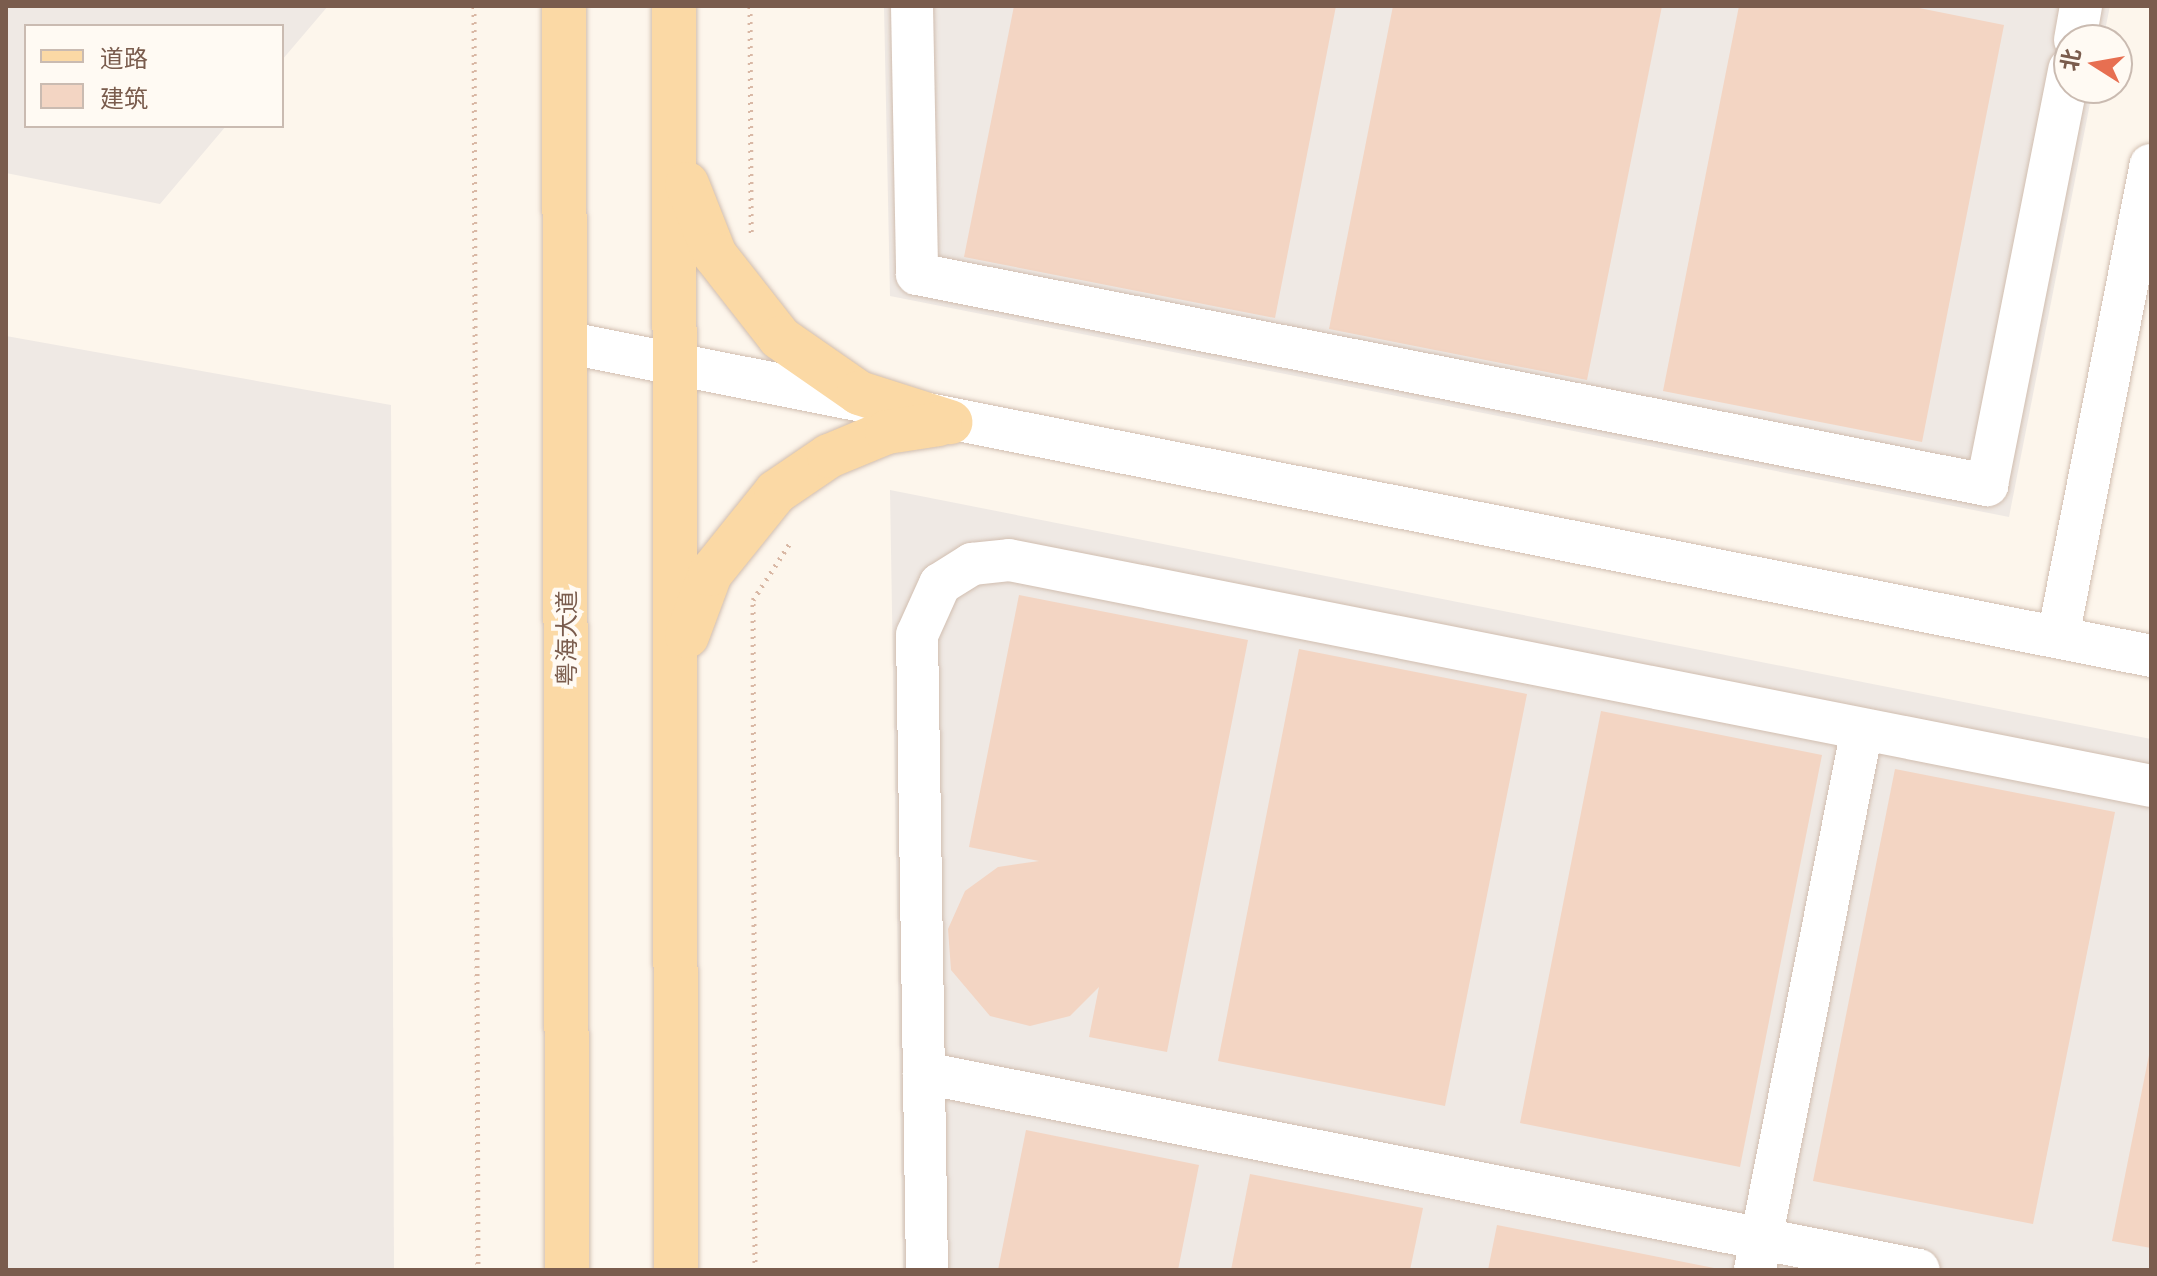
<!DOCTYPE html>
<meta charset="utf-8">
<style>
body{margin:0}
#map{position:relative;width:2157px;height:1276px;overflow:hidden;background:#fdf6ec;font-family:"Varela Round","Noto Sans SC",sans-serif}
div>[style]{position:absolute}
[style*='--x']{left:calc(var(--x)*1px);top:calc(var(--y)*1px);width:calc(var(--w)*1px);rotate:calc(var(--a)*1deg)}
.industrial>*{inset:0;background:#efe9e4}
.building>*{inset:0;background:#f3d5c3}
.path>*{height:5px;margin-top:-2.5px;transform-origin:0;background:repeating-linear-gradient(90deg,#d9b8a5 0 2px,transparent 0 8px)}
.roads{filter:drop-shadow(0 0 2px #d1beb0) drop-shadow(0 0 2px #d1beb0)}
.minor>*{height:42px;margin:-21px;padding:0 21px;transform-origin:21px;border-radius:21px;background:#fff}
.major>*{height:44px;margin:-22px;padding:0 22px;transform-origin:22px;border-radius:22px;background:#fbd9a5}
span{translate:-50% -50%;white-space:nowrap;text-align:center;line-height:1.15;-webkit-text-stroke:8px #fffaf3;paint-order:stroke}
.street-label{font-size:24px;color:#7a5c4d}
.frame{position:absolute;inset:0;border:8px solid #7a5c4d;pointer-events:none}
.legend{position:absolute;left:24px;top:24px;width:260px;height:104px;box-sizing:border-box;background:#fffaf3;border:2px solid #cabbb1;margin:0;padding:10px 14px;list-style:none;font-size:24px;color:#7a5c4d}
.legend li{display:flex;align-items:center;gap:16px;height:40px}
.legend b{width:40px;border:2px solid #cabbb1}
.north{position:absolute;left:2053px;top:24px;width:80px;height:80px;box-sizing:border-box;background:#fffaf3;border:2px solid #cabbb1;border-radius:50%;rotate:281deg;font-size:22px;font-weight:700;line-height:32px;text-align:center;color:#7a5c4d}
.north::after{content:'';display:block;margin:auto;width:28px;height:36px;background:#e76f51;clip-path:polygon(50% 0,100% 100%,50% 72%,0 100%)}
</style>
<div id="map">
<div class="industrial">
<div style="clip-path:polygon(6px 6px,328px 6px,282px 60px,282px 26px,26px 26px,26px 126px,226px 126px,160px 204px,6px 173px)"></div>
<div style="clip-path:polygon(884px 6px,2110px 6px,2103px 40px,2069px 40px,2069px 88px,2093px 88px,2009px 517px,890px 296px)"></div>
<div style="clip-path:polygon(6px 336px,391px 405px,394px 1270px,6px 1270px)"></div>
<div style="clip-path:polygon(890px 490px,2151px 739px,2151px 1270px,903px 1270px)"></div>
</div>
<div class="building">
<div style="clip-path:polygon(1014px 6px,1336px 6px,1275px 318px,964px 257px)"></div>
<div style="clip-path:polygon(1393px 6px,1662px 6px,1587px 380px,1329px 329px)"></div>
<div style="clip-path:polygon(1739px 6px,1909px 6px,2004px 25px,1922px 442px,1663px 391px)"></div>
<div style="clip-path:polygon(1019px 595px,1248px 640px,1167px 1052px,1089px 1037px,1099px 987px,1070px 1016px,1030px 1026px,990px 1016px,951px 970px,948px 929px,965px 891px,998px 867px,1039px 861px,969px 847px)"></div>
<div style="clip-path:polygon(1299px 649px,1527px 694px,1445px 1106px,1218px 1061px)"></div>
<div style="clip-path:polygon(1601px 711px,1822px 755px,1740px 1167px,1520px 1123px)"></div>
<div style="clip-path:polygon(1895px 769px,2115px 812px,2033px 1224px,1813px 1181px)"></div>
<div style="clip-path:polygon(2150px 1050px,2151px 1050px,2151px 1248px,2112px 1241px)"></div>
<div style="clip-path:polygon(1026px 1130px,1199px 1165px,1178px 1270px,998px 1270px)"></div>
<div style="clip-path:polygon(1250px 1174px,1423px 1208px,1410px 1270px,1231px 1270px)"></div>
<div style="clip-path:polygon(1497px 1225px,1719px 1269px,1719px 1270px,1488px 1270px)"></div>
</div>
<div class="path">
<div style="--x:474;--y:6;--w:1264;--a:89.82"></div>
<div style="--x:750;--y:6;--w:227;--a:89.7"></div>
<div style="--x:755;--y:1270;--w:670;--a:-90.17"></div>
<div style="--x:753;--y:600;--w:68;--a:-57"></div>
</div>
<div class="roads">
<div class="minor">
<div style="--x:912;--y:6;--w:268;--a:88.9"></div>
<div style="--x:917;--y:274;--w:1091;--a:11.16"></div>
<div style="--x:1987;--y:485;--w:424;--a:-78.8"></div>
<div style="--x:2075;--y:40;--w:35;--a:-80"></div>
<div style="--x:569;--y:343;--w:1613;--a:11.19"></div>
<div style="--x:2058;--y:637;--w:481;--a:-78.9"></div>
<div style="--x:924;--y:1073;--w:1014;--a:11.2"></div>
<div style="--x:927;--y:1270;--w:635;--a:-90.9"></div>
<div style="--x:917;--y:635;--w:56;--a:-65.7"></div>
<div style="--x:940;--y:584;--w:38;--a:-32"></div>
<div style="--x:972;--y:564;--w:37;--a:-6"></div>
<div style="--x:1009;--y:560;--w:1164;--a:11.19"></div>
<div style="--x:1755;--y:1270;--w:551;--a:-78.81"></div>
</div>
<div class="major">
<div style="--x:564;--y:6;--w:1264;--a:89.86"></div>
<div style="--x:674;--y:6;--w:1264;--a:89.91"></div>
<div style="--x:687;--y:184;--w:76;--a:68.5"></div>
<div style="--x:715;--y:255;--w:105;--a:51.9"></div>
<div style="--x:780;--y:338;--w:96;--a:34.8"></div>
<div style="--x:859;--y:393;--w:96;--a:17.7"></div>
<div style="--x:687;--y:636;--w:66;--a:-69.6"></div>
<div style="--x:710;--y:574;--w:105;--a:-51.2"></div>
<div style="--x:776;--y:492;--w:64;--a:-34.2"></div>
<div style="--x:829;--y:456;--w:63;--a:-22.5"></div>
<div style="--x:887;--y:432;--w:53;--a:-8.7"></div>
</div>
</div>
<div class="street-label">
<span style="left:568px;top:638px;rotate:-90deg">粤海大道</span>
</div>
<div class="frame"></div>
<ul class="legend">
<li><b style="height:10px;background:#fbd9a5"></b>道路</li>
<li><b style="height:22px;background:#f3d5c3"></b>建筑</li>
</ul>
<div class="north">北</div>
</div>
